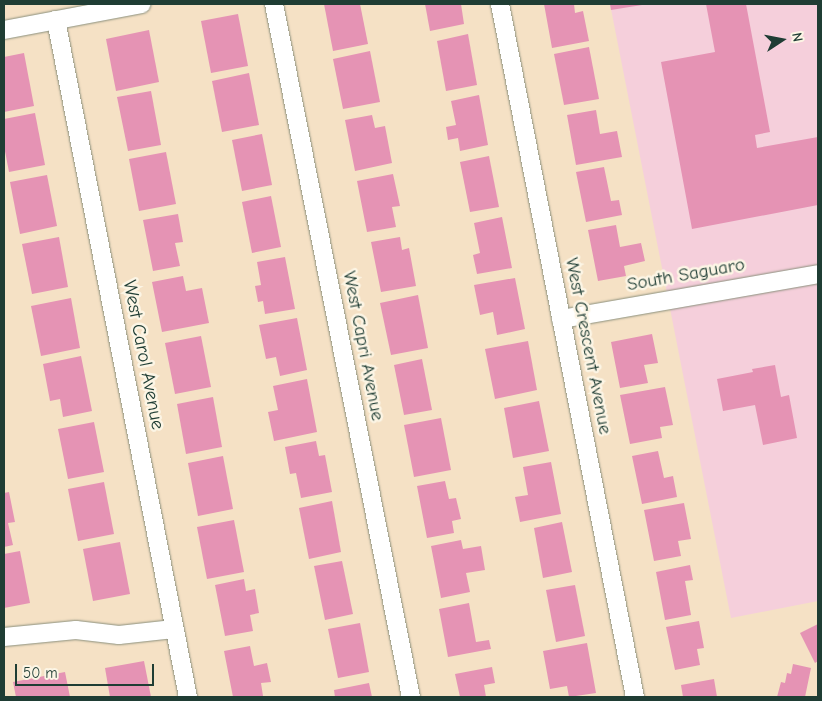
<!DOCTYPE html>
<style>
body{margin:0}
#map{position:relative;width:822px;height:701px;overflow:hidden;background:#f5e1c5;font-family:"Comic Neue",sans-serif}
div>[style]{position:absolute}
[style*='--x']{left:calc(var(--x)*1px);top:calc(var(--y)*1px);width:calc(var(--w)*1px);rotate:calc(var(--a)*1deg)}
.built>*{inset:0;background:#f5cfdb}
.building>*{inset:0;background:#e593b4}
.roads{filter:drop-shadow(0 0 1px #8a8f7c) drop-shadow(0 0 1px #8a8f7c)}
.minor>*{height:18px;margin:-9px;padding:0 9px;transform-origin:9px;border-radius:9px;background:#fff}
span{translate:-50% -50%;white-space:nowrap;text-align:center;line-height:1.15;-webkit-text-stroke:5px #fcf5e5;paint-order:stroke}
.street-label{font-size:19px;color:#1f3d34}
.frame{position:absolute;inset:0;border:5px solid #1f3d34;pointer-events:none}
.north{position:absolute;left:757px;top:15px;width:50px;height:50px;-webkit-text-stroke:4px #fcf5e5;paint-order:stroke;rotate:79deg;font-size:14px;font-weight:700;line-height:20px;text-align:center;color:#1f3d34}
.north::after{content:'';display:block;margin:auto;width:18px;height:22px;background:#1f3d34;clip-path:polygon(50% 0,100% 100%,50% 72%,0 100%)}
.scale{position:absolute;left:15px;top:664px;width:139px;height:22px;box-sizing:border-box;border:2px solid #1f3d34;border-top:0;padding-left:6px;font-size:15px;line-height:18px;white-space:nowrap;color:#1f3d34;-webkit-text-stroke:4px #fcf5e5;paint-order:stroke}
</style>
<div id="map">
<div class="built">
<div style="clip-path:polygon(610px 4px,818px 4px,818px 601px,731px 618px)"></div>
</div>
<div class="building">
<div style="clip-path:polygon(324px 4px,360px 4px,368px 44px,333px 51px)"></div>
<div style="clip-path:polygon(425px 4px,461px 4px,464px 24px,430px 31px)"></div>
<div style="clip-path:polygon(544px 4px,574px 4px,575px 13px,583px 11px,589px 41px,552px 48px)"></div>
<div style="clip-path:polygon(610px 4px,642px 4px,642px 5px,611px 10px)"></div>
<div style="clip-path:polygon(706px 4px,746px 4px,770px 132px,755px 135px,757px 148px,818px 137px,818px 205px,692px 229px,661px 62px,715px 52px)"></div>
<div style="clip-path:polygon(238px 14px,248px 66px,211px 73px,201px 21px)"></div>
<div style="clip-path:polygon(149px 30px,159px 82px,116px 91px,106px 39px)"></div>
<div style="clip-path:polygon(468px 34px,477px 85px,446px 91px,437px 41px)"></div>
<div style="clip-path:polygon(589px 47px,599px 99px,564px 105px,554px 54px)"></div>
<div style="clip-path:polygon(370px 51px,380px 102px,343px 109px,333px 59px)"></div>
<div style="clip-path:polygon(24px 53px,34px 106px,4px 112px,4px 57px)"></div>
<div style="clip-path:polygon(249px 73px,259px 125px,222px 132px,212px 81px)"></div>
<div style="clip-path:polygon(151px 91px,161px 145px,128px 151px,117px 97px)"></div>
<div style="clip-path:polygon(479px 95px,488px 145px,460px 151px,458px 138px,448px 140px,446px 127px,456px 125px,451px 101px)"></div>
<div style="clip-path:polygon(596px 110px,600px 134px,617px 131px,622px 157px,576px 165px,567px 115px)"></div>
<div style="clip-path:polygon(35px 113px,45px 165px,9px 172px,4px 146px,4px 119px)"></div>
<div style="clip-path:polygon(372px 115px,375px 128px,385px 126px,392px 163px,355px 171px,345px 120px)"></div>
<div style="clip-path:polygon(262px 134px,272px 185px,242px 191px,232px 140px)"></div>
<div style="clip-path:polygon(166px 152px,176px 204px,139px 211px,129px 159px)"></div>
<div style="clip-path:polygon(489px 156px,499px 207px,470px 212px,460px 162px)"></div>
<div style="clip-path:polygon(604px 167px,611px 201px,619px 200px,622px 215px,586px 222px,576px 172px)"></div>
<div style="clip-path:polygon(393px 174px,400px 206px,392px 207px,396px 227px,367px 232px,357px 181px)"></div>
<div style="clip-path:polygon(47px 175px,57px 226px,20px 234px,10px 182px)"></div>
<div style="clip-path:polygon(271px 196px,281px 247px,252px 253px,242px 202px)"></div>
<div style="clip-path:polygon(178px 214px,183px 242px,175px 243px,180px 266px,153px 271px,143px 220px)"></div>
<div style="clip-path:polygon(502px 217px,512px 268px,477px 274px,473px 255px,480px 253px,474px 223px)"></div>
<div style="clip-path:polygon(616px 225px,620px 247px,641px 243px,645px 261px,624px 266px,626px 276px,598px 281px,588px 230px)"></div>
<div style="clip-path:polygon(59px 237px,68px 287px,32px 294px,22px 244px)"></div>
<div style="clip-path:polygon(400px 237px,402px 250px,409px 248px,416px 286px,381px 292px,371px 242px)"></div>
<div style="clip-path:polygon(285px 257px,295px 309px,265px 314px,263px 301px,258px 302px,255px 286px,261px 285px,257px 262px)"></div>
<div style="clip-path:polygon(183px 276px,186px 291px,202px 288px,209px 323px,162px 332px,152px 282px)"></div>
<div style="clip-path:polygon(515px 278px,525px 329px,497px 335px,493px 312px,480px 315px,474px 285px)"></div>
<div style="clip-path:polygon(418px 295px,428px 348px,391px 355px,380px 303px)"></div>
<div style="clip-path:polygon(71px 298px,80px 348px,41px 356px,31px 306px)"></div>
<div style="clip-path:polygon(297px 318px,307px 370px,280px 376px,276px 357px,266px 359px,259px 325px)"></div>
<div style="clip-path:polygon(652px 334px,658px 363px,644px 365px,648px 383px,620px 388px,611px 342px)"></div>
<div style="clip-path:polygon(201px 336px,211px 387px,175px 394px,165px 343px)"></div>
<div style="clip-path:polygon(528px 341px,537px 390px,495px 399px,485px 349px)"></div>
<div style="clip-path:polygon(81px 356px,92px 411px,63px 417px,60px 399px,50px 401px,43px 364px)"></div>
<div style="clip-path:polygon(422px 359px,432px 410px,404px 415px,394px 365px)"></div>
<div style="clip-path:polygon(775px 365px,781px 397px,789px 395px,797px 438px,763px 445px,755px 405px,723px 411px,717px 379px,753px 372px,752px 369px)"></div>
<div style="clip-path:polygon(307px 379px,317px 432px,274px 441px,268px 412px,278px 410px,273px 386px)"></div>
<div style="clip-path:polygon(665px 387px,673px 425px,660px 427px,662px 438px,630px 444px,620px 395px)"></div>
<div style="clip-path:polygon(213px 397px,222px 447px,186px 454px,177px 404px)"></div>
<div style="clip-path:polygon(539px 401px,549px 451px,513px 458px,504px 408px)"></div>
<div style="clip-path:polygon(441px 418px,451px 470px,414px 477px,404px 425px)"></div>
<div style="clip-path:polygon(94px 422px,104px 472px,68px 479px,58px 429px)"></div>
<div style="clip-path:polygon(316px 441px,319px 456px,325px 455px,332px 492px,301px 498px,296px 473px,290px 474px,285px 447px)"></div>
<div style="clip-path:polygon(658px 451px,664px 478px,673px 476px,677px 497px,642px 504px,632px 456px)"></div>
<div style="clip-path:polygon(223px 456px,233px 509px,198px 516px,188px 463px)"></div>
<div style="clip-path:polygon(551px 462px,561px 514px,520px 522px,515px 497px,528px 495px,523px 467px)"></div>
<div style="clip-path:polygon(445px 481px,449px 499px,456px 498px,461px 519px,452px 521px,454px 533px,427px 538px,417px 486px)"></div>
<div style="clip-path:polygon(104px 482px,114px 534px,78px 541px,68px 489px)"></div>
<div style="clip-path:polygon(9px 492px,15px 522px,8px 523px,13px 545px,4px 547px,4px 493px)"></div>
<div style="clip-path:polygon(332px 501px,341px 552px,309px 559px,299px 508px)"></div>
<div style="clip-path:polygon(684px 503px,691px 539px,678px 541px,681px 556px,654px 561px,644px 510px)"></div>
<div style="clip-path:polygon(234px 520px,244px 572px,207px 579px,197px 527px)"></div>
<div style="clip-path:polygon(562px 522px,572px 572px,543px 578px,534px 528px)"></div>
<div style="clip-path:polygon(461px 540px,463px 549px,481px 546px,485px 570px,466px 573px,470px 592px,441px 598px,431px 546px)"></div>
<div style="clip-path:polygon(120px 542px,130px 594px,93px 601px,83px 549px)"></div>
<div style="clip-path:polygon(20px 551px,30px 603px,4px 608px,4px 554px)"></div>
<div style="clip-path:polygon(342px 561px,353px 614px,325px 620px,314px 566px)"></div>
<div style="clip-path:polygon(690px 565px,693px 580px,685px 581px,691px 615px,665px 620px,656px 572px)"></div>
<div style="clip-path:polygon(244px 579px,246px 591px,255px 589px,259px 613px,250px 615px,253px 631px,225px 636px,215px 585px)"></div>
<div style="clip-path:polygon(575px 585px,585px 636px,556px 642px,546px 590px)"></div>
<div style="clip-path:polygon(469px 603px,476px 642px,489px 640px,491px 649px,448px 657px,439px 609px)"></div>
<div style="clip-path:polygon(699px 621px,704px 648px,697px 649px,700px 665px,675px 670px,666px 627px)"></div>
<div style="clip-path:polygon(360px 623px,369px 672px,338px 678px,328px 629px)"></div>
<div style="clip-path:polygon(818px 624px,818px 661px,815px 663px,800px 633px)"></div>
<div style="clip-path:polygon(587px 643px,596px 693px,569px 697px,567px 686px,550px 689px,543px 651px)"></div>
<div style="clip-path:polygon(250px 646px,254px 666px,267px 663px,271px 682px,261px 683px,263px 696px,233px 697px,224px 651px)"></div>
<div style="clip-path:polygon(144px 661px,151px 697px,110px 697px,105px 668px)"></div>
<div style="clip-path:polygon(793px 664px,811px 668px,805px 697px,777px 697px,781px 682px,785px 683px,787px 673px,791px 674px)"></div>
<div style="clip-path:polygon(492px 667px,495px 683px,484px 685px,486px 697px,460px 697px,455px 674px)"></div>
<div style="clip-path:polygon(65px 672px,70px 697px,16px 697px,13px 682px)"></div>
<div style="clip-path:polygon(714px 679px,717px 697px,683px 697px,681px 685px)"></div>
<div style="clip-path:polygon(369px 683px,372px 697px,335px 697px,334px 690px)"></div>
</div>
<div class="roads">
<div class="minor">
<div style="--x:274;--y:4;--w:706;--a:78.82"></div>
<div style="--x:500;--y:4;--w:706;--a:78.98"></div>
<div style="--x:56;--y:20;--w:690;--a:78.97"></div>
<div style="--x:4;--y:30;--w:140;--a:-10.7"></div>
<div style="--x:561;--y:319;--w:261;--a:-9.9"></div>
<div style="--x:4;--y:637;--w:72;--a:-5.6"></div>
<div style="--x:76;--y:630;--w:43;--a:6.6"></div>
<div style="--x:119;--y:635;--w:55;--a:-6.2"></div>
</div>
</div>
<div class="street-label">
<span style="left:686px;top:275px;rotate:-10deg">South Saguaro</span>
<span style="left:363px;top:346px;rotate:79deg">West Capri Avenue</span>
<span style="left:588px;top:346px;rotate:79deg">West Crescent Avenue</span>
<span style="left:143px;top:355px;rotate:79deg">West Carol Avenue</span>
</div>
<div class="frame"></div>
<div class="north">N</div>
<div class="scale">50 m</div>
</div>
